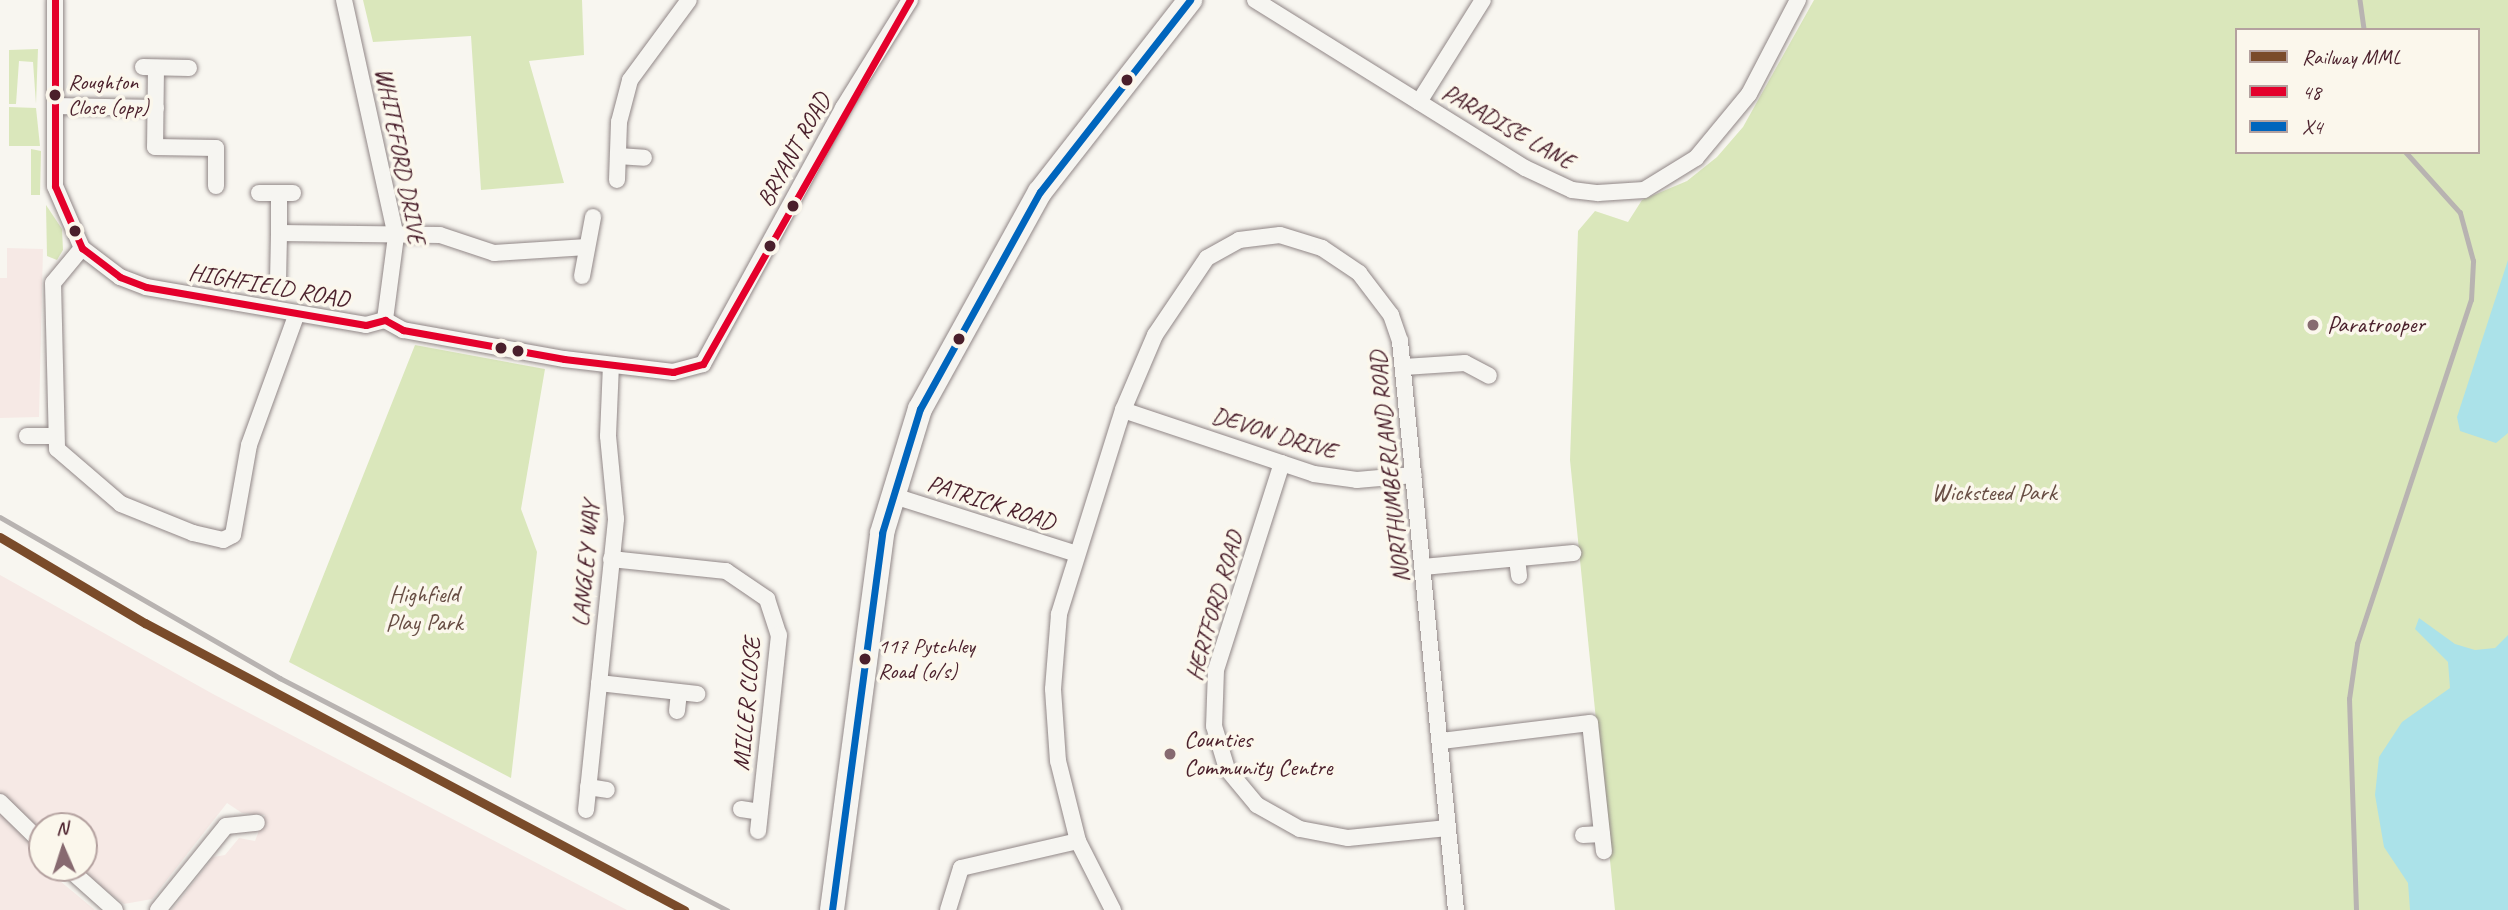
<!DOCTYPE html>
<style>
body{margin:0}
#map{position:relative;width:2508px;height:910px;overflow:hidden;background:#f8f6f0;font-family:Caveat,sans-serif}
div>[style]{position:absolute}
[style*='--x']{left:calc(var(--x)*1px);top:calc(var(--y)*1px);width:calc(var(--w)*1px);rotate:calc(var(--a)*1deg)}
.built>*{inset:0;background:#f6e9e5}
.green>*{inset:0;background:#dae7bb}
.water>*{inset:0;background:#abe2e9}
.roads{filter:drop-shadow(0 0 2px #918787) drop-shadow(0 0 2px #918787)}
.street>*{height:16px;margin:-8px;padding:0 8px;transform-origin:8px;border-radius:8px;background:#f6f5f1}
.primary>*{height:24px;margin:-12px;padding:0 12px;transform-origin:12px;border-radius:12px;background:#f6f5f1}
.rail>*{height:4.5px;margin:-2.25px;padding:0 2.25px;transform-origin:2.25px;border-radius:2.25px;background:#b8b3b1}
.bus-1>*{height:7px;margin:-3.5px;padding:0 3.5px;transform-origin:3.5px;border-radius:3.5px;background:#e4002b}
.bus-2>*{height:7px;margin:-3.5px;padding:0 3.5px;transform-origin:3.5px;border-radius:3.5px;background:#0065bd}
.rail-1>*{height:9px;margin:-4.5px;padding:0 4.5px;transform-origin:4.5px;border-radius:4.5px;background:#7a4b2a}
.dots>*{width:19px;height:19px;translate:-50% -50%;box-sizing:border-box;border:4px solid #fbf7ec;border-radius:50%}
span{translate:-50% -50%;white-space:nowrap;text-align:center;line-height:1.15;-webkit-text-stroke:7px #fbf7ec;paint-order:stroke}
.bus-label{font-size:22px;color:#4a1f2b}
.left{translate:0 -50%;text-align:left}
.street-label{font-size:24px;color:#4a1f2b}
.poi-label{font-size:24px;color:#4a1f2b}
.park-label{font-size:24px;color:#684e44}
.legend{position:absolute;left:2235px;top:28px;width:245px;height:126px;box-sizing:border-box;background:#fbf7ec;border:2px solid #b4a19f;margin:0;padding:9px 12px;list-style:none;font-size:21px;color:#4a1f2b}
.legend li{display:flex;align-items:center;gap:14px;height:35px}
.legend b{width:35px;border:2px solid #b4a19f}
.north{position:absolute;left:28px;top:812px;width:70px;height:70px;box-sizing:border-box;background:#fbf7ec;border:2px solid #b4a19f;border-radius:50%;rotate:357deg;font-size:19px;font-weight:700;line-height:28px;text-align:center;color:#4a1f2b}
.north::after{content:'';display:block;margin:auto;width:24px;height:32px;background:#876a70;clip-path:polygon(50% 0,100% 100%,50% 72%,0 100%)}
</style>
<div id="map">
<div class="built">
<div style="clip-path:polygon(7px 248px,43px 249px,39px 417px,0 418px,0 278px,7px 278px)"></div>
<div style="clip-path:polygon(0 575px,213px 694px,627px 910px,172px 910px,213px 857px,225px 855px,239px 838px,255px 841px,265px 815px,242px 813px,227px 803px,152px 899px,124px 904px,77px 868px,84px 868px,84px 826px,42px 826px,42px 868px,71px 868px,60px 881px,95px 910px,0 910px)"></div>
</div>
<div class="green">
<div style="clip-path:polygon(363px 0,582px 0,584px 55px,529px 61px,564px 183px,481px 190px,471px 36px,373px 42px)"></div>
<div style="clip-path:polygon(evenodd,1814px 0,2508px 0,2508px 910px,1615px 910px,1570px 460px,1578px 231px,1595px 211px,1628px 222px,1642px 200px,1687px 181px,1717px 157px,1743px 127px,1814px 0,2237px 30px,2478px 30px,2478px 152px,2237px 152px,2237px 30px)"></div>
<div style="clip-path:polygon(38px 49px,36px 104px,33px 62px,19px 61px,16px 104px,9px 104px,9px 50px)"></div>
<div style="clip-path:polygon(9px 107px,36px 108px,40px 146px,9px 146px)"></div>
<div style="clip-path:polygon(31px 149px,41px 151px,40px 195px,31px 195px)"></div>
<div style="clip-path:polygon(46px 205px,62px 229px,63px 250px,57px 260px,47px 256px)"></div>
<div style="clip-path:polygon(415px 345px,545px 369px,521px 509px,537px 552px,511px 778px,289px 662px)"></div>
</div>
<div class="water">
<div style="clip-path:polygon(2508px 260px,2508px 433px,2496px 443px,2460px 431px,2457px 417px)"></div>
<div style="clip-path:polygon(2419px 618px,2455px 644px,2475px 650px,2495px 648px,2508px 635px,2508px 910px,2410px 910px,2408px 883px,2384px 847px,2375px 795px,2379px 757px,2402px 722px,2450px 688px,2448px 662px,2415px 629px)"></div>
</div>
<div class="roads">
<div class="street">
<div style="--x:55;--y:0;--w:186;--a:90"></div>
<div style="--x:55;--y:186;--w:68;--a:66.5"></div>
<div style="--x:82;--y:248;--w:48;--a:37.3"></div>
<div style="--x:120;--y:277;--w:28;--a:21"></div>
<div style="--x:146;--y:287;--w:223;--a:9.8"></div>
<div style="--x:366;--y:325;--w:20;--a:-15"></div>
<div style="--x:344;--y:0;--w:242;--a:77.6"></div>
<div style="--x:396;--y:236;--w:85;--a:97.5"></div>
<div style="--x:1255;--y:0;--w:318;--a:31.9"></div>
<div style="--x:1525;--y:168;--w:52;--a:25.1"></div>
<div style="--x:1572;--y:190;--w:26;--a:7"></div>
<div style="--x:1598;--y:193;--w:46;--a:-3.7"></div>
<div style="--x:1644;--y:190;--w:61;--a:-31.6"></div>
<div style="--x:1696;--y:158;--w:83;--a:-50.4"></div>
<div style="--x:1749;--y:94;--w:106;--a:-62.5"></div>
<div style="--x:143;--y:67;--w:46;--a:1.2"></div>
<div style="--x:156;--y:68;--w:79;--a:90.7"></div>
<div style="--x:155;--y:147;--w:61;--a:0.9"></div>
<div style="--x:216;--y:148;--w:38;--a:90"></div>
<div style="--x:1419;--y:102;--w:120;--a:-57.9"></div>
<div style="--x:55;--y:106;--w:101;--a:1.1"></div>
<div style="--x:618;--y:156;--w:26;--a:4"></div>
<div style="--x:617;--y:180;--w:58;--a:-88"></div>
<div style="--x:619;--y:122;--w:43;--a:-75.3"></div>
<div style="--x:630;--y:80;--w:99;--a:-53.6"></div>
<div style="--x:259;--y:193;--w:20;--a:0"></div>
<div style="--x:279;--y:233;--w:40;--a:-90"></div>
<div style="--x:279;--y:193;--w:14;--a:0"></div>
<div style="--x:82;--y:248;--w:45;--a:129.6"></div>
<div style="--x:53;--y:283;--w:166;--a:88.6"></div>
<div style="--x:57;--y:449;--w:84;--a:40.7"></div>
<div style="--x:121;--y:504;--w:78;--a:21.9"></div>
<div style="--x:193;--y:533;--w:31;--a:13"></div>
<div style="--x:223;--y:540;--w:11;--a:-27"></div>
<div style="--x:233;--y:535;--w:91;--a:-79.9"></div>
<div style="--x:249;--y:445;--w:140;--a:-70"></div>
<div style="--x:582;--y:276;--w:60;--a:-79.4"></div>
<div style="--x:278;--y:282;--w:49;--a:-88.8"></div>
<div style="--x:279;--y:233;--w:161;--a:0.7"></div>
<div style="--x:440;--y:235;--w:57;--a:18.4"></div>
<div style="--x:494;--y:253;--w:93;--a:-3.7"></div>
<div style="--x:385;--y:320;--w:21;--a:29"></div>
<div style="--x:403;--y:330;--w:164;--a:10.2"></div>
<div style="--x:564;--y:359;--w:110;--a:6.8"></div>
<div style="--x:673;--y:372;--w:31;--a:-15"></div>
<div style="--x:703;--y:364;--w:292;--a:-61.3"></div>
<div style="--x:843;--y:108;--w:127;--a:-58.2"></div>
<div style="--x:1404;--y:367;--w:61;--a:-3.8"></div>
<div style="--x:1465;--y:363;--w:27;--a:28"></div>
<div style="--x:1123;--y:410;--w:201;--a:18.5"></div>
<div style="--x:1314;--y:474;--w:43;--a:7.9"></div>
<div style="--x:1357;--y:480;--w:57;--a:-5"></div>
<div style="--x:27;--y:436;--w:27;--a:0"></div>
<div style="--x:1282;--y:463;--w:217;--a:107.7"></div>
<div style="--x:1216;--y:670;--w:56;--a:92"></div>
<div style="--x:1214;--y:726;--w:45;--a:73.2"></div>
<div style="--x:1227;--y:769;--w:47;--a:50.2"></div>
<div style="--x:1257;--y:805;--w:49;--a:29.2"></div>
<div style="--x:1300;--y:829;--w:49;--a:10.6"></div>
<div style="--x:1348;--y:838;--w:100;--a:-5.7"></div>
<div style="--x:891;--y:495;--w:195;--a:17.6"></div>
<div style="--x:611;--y:559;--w:116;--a:6"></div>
<div style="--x:726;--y:571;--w:50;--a:34.3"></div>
<div style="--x:767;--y:599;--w:38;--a:72"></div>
<div style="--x:779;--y:635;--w:197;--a:96.1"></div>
<div style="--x:1517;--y:559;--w:17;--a:83"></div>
<div style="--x:1423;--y:567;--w:151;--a:-5.3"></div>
<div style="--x:599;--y:683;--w:99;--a:6.4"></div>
<div style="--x:677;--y:711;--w:19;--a:-84"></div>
<div style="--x:1441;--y:741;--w:150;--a:-6.9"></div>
<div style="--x:1590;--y:723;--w:129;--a:83.8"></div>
<div style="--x:588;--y:787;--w:19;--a:9"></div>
<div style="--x:0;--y:802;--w:59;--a:44.3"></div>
<div style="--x:741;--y:809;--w:19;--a:9"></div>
<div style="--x:586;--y:810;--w:293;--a:-84.1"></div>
<div style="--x:616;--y:519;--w:83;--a:-95.5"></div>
<div style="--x:608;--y:436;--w:71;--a:-87.6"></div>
<div style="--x:1583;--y:835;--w:19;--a:-3"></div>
<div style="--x:68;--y:868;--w:63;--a:41.8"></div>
<div style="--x:158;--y:910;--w:108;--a:-51"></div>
<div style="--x:226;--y:826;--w:31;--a:-6"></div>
<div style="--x:948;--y:910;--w:44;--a:-72.8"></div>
<div style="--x:961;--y:868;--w:120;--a:-13"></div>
<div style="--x:1113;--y:910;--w:77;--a:-116.9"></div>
<div style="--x:1078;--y:841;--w:82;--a:-104"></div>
<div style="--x:1058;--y:761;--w:72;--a:-94"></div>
<div style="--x:1053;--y:689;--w:75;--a:-85.4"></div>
<div style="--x:1059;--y:614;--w:214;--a:-72.6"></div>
<div style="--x:1123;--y:410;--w:82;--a:-66.9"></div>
<div style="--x:1155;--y:335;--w:93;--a:-56"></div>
<div style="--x:1207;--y:258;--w:37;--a:-29"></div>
<div style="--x:1239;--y:240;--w:41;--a:-7"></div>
<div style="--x:1280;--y:235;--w:44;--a:17.2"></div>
<div style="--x:1322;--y:248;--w:45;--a:34"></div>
<div style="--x:1359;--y:273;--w:53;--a:52.7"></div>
<div style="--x:1391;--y:315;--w:28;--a:71"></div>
<div style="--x:1400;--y:341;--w:572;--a:84.38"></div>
</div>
<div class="primary">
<div style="--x:832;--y:910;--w:380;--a:-82.4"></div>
<div style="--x:882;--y:533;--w:130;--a:-73"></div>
<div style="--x:920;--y:409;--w:248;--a:-61.1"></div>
<div style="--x:1040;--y:192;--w:244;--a:-52"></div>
</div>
</div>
<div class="rail">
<div style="--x:2360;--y:0;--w:30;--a:82"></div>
<div style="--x:0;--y:517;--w:323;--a:29.9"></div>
<div style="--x:280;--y:678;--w:504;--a:27.43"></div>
<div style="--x:2356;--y:910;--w:211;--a:-91.9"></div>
<div style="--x:2349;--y:699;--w:56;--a:-81.7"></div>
<div style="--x:2357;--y:644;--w:362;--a:-71.7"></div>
<div style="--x:2471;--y:300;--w:39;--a:-87"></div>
<div style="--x:2473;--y:261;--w:50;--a:-105.2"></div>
<div style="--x:2460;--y:213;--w:82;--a:-132"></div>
</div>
<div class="bus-1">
<div style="--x:55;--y:0;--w:186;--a:90"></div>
<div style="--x:55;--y:186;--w:68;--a:66.5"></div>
<div style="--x:82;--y:248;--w:48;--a:37.3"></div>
<div style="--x:120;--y:277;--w:28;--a:21"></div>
<div style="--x:146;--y:287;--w:223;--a:9.8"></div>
<div style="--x:366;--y:325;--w:20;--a:-15"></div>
<div style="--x:385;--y:320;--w:21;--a:29"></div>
<div style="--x:403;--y:330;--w:164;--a:10.2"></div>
<div style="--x:564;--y:359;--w:110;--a:6.8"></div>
<div style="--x:673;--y:372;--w:31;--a:-15"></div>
<div style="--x:703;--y:364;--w:419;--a:-60.4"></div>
</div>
<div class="bus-2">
<div style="--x:832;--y:910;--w:380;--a:-82.4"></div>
<div style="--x:882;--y:533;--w:130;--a:-73"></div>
<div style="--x:920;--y:409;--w:248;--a:-61.1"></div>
<div style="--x:1040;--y:192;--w:244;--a:-52"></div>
</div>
<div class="rail-1">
<div style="--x:0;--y:537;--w:169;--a:30.7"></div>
<div style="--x:145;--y:623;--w:611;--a:28.03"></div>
</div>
<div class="dots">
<div style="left:1127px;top:80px;background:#4a1f2b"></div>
<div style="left:55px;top:95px;background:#4a1f2b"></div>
<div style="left:793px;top:206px;background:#4a1f2b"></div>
<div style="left:75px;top:231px;background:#4a1f2b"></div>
<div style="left:770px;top:246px;background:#4a1f2b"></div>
<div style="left:2313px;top:325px;background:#876a70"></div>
<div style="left:959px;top:339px;background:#4a1f2b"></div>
<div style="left:501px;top:348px;background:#4a1f2b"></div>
<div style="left:518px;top:351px;background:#4a1f2b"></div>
<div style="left:865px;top:659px;background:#4a1f2b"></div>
<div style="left:1170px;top:754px;background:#876a70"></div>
</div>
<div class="bus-label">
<span class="left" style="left:68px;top:95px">Roughton<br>Close (opp)</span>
<span class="left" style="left:878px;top:659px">117 Pytchley<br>Road (o/s)</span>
</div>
<div class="street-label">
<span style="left:1508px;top:127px;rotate:30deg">PARADISE LANE</span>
<span style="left:794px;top:150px;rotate:-61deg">BRYANT ROAD</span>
<span style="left:400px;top:156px;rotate:79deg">WHITEFORD DRIVE</span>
<span style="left:269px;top:286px;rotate:10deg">HIGHFIELD ROAD</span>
<span style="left:1274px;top:434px;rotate:17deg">DEVON DRIVE</span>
<span style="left:1390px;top:467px;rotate:-96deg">NORTHUMBERLAND ROAD</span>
<span style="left:991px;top:503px;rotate:18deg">PATRICK ROAD</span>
<span style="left:586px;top:564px;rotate:-85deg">LANGLEY WAY</span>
<span style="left:1215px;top:606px;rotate:-74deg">HERTFORD ROAD</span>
<span style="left:747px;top:704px;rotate:-85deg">MILLER CLOSE</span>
</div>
<div class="poi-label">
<span class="left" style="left:2327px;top:325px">Paratrooper</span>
<span class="left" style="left:1184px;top:754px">Counties<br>Community Centre</span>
</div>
<div class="park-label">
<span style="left:1994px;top:493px">Wicksteed Park</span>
<span style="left:424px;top:609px">Highfield<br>Play Park</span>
</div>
<ul class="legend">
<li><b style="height:9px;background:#7a4b2a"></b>Railway MML</li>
<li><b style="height:9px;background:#e4002b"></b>48</li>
<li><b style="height:9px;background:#0065bd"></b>X4</li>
</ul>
<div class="north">N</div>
</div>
